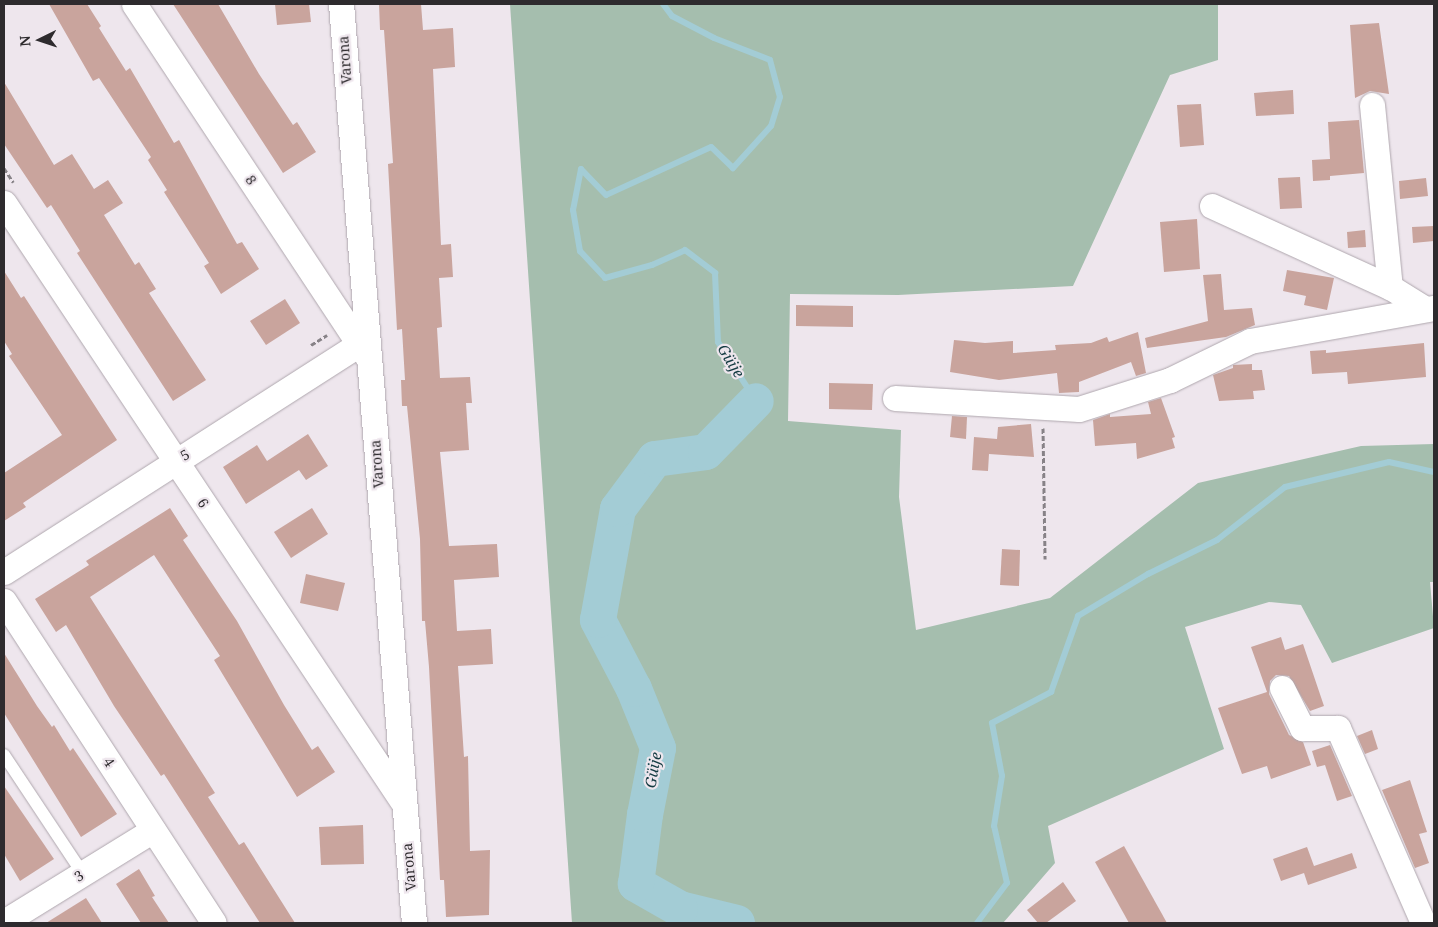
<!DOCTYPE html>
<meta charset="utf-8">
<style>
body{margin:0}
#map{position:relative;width:1438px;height:927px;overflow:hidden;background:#eee6ed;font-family:"Noto Serif",serif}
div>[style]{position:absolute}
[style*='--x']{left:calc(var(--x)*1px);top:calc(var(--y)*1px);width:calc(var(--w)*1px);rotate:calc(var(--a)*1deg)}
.green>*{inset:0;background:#a5beae}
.stream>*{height:6px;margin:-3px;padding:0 3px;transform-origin:3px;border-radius:3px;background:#a3ccd5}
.river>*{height:36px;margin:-18px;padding:0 18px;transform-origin:18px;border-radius:18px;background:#a3ccd5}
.building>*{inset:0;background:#c9a49d}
.path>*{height:3px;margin-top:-1.5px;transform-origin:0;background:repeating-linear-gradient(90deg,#878287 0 5px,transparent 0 7.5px)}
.roads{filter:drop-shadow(0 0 1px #afa7ae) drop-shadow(0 0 1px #afa7ae)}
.service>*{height:12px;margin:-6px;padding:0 6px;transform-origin:6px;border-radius:6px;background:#fff}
.minor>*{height:25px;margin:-12.5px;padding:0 12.5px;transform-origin:12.5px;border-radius:12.5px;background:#fff}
span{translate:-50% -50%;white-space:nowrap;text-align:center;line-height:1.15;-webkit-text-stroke:4.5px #eee6ed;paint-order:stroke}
.street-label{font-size:14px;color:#2e2b2e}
.water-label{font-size:15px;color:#143b42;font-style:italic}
.frame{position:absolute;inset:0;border:5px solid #2e2b2e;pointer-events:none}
.north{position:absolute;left:15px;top:15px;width:50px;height:50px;-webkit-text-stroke:4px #eee6ed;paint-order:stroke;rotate:266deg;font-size:14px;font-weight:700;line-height:20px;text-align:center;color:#2e2b2e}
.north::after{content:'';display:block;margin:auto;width:18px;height:22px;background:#2e2b2e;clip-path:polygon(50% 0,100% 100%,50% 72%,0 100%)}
</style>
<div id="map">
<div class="green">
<div style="clip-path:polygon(510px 4px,1218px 4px,1218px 60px,1170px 75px,1073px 286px,898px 295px,790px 294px,788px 421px,901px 430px,899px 497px,916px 630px,1050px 598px,1198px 483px,1361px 446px,1434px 444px,1434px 582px,1430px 582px,1434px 628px,1332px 663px,1301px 605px,1269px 602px,1185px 627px,1224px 749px,1048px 826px,1055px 863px,1003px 923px,572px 923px)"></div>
</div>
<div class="stream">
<div style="--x:663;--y:4;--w:15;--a:53"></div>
<div style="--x:672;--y:16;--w:47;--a:27.6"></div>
<div style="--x:714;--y:38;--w:60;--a:21.4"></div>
<div style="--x:770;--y:60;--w:38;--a:75"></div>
<div style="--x:780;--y:97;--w:30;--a:107"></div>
<div style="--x:771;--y:126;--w:57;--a:132.1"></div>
<div style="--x:733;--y:168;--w:30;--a:-136"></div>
<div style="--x:711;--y:147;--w:115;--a:155.4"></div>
<div style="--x:606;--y:195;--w:36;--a:-134"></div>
<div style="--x:581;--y:169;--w:42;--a:101"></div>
<div style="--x:573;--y:210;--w:42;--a:80.3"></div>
<div style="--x:580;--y:251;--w:37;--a:47"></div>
<div style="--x:605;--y:278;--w:49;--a:-15.5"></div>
<div style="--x:652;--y:265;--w:36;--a:-24"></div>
<div style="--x:685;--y:250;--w:38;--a:37"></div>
<div style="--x:715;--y:273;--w:69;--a:87.5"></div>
<div style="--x:718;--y:342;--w:70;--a:57.2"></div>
<div style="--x:977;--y:923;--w:50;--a:-53.1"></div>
<div style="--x:1007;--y:883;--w:58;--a:-102.8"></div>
<div style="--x:994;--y:826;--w:51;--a:-80.9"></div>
<div style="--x:1002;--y:776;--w:54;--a:-100.7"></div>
<div style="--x:992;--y:723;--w:67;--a:-27.7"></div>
<div style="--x:1051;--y:692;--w:81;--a:-70.4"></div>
<div style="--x:1078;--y:616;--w:82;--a:-31"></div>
<div style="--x:1148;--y:574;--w:77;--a:-26.2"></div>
<div style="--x:1217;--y:540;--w:86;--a:-37.9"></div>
<div style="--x:1285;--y:487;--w:107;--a:-13.5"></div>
<div style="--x:1389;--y:462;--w:46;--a:12.5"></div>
</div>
<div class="river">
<div style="--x:737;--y:923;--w:59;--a:-166.2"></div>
<div style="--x:680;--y:909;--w:51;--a:-150.4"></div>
<div style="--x:636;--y:884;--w:70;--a:-82.6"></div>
<div style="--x:645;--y:815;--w:68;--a:-79"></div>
<div style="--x:658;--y:748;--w:64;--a:-112.1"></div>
<div style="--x:634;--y:689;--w:78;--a:-117.6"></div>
<div style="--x:598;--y:620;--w:113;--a:-79.8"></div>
<div style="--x:618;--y:509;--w:62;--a:-53.5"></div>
<div style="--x:655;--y:459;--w:51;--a:-7.8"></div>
<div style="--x:706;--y:452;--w:71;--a:-45.6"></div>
</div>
<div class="building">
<div style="clip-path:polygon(49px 4px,87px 4px,101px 26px,99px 28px,126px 71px,130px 68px,174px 143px,179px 140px,237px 244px,242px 242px,259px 269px,221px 294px,204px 266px,209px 263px,164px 192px,167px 190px,148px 160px,151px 157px,99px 78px,93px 81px)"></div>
<div style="clip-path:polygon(173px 4px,218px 4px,259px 74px,293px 125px,297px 122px,316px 152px,283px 173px)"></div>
<div style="clip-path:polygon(275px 4px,309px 4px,311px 22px,277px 25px)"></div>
<div style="clip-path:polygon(379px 4px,421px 4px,423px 30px,453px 28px,455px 67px,433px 69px,441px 245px,451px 244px,453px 277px,439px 278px,442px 327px,437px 328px,440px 378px,470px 377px,472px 403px,466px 403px,469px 450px,440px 452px,449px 546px,497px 544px,499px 577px,454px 580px,457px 631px,491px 629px,493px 664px,458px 666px,464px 757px,468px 756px,470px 851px,490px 850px,489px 915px,446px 917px,444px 880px,440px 880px,429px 667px,425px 621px,422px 621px,420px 539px,407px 406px,402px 406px,401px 380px,405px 380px,402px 329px,397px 330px,388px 164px,393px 163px,384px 30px,380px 30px)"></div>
<div style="clip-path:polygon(1379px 23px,1389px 94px,1370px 91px,1355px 98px,1350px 25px)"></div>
<div style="clip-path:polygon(4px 82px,54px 165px,72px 154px,94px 189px,108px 180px,123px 203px,104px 215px,135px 265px,139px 262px,156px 289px,149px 293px,206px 380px,173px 401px,77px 253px,80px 251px,51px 205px,47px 208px,4px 144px)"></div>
<div style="clip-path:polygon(1293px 90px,1294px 114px,1256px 116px,1254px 93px)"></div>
<div style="clip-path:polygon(1201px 104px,1204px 145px,1180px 147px,1177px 105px)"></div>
<div style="clip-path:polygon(1359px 120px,1364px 173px,1330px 176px,1330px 180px,1313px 181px,1312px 160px,1330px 159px,1328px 122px)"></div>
<div style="clip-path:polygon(1300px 177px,1302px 208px,1280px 209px,1278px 178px)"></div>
<div style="clip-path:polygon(1426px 178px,1428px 196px,1400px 199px,1399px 181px)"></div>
<div style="clip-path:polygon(1197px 219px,1200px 269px,1164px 272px,1160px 222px)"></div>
<div style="clip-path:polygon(1434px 226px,1434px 241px,1413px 243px,1412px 227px)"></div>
<div style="clip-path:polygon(1365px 230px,1366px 247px,1348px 248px,1347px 232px)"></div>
<div style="clip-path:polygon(1287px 270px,1334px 278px,1327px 310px,1304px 305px,1306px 296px,1283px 291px)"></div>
<div style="clip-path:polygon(4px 271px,21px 298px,24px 296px,117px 440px,23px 503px,26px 507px,4px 521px,4px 473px,62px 435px,9px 356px,12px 354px,4px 341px)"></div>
<div style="clip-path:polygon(1221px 274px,1224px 310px,1252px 308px,1255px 325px,1226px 337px,1147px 348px,1145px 338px,1208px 321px,1203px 275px)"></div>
<div style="clip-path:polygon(285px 299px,300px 323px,266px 345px,250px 321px)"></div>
<div style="clip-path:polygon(796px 305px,853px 306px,853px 327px,796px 326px)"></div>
<div style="clip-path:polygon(1138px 332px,1146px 373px,1136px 376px,1131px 362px,1079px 382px,1079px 392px,1059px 393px,1057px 373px,999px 380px,950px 372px,954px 340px,985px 343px,1013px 341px,1013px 353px,1056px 350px,1055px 345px,1091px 343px,1107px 337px,1109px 342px)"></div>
<div style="clip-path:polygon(1424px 343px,1426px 377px,1348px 384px,1347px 372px,1312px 374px,1310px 351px,1326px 350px,1326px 353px)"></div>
<div style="clip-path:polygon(1252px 364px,1252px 370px,1262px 370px,1265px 390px,1253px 391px,1254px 399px,1219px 401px,1213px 375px,1233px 368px,1233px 365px)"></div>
<div style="clip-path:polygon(829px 383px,873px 384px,872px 410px,829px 409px)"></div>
<div style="clip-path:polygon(1161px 398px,1175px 437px,1172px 438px,1175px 448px,1137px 459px,1136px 443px,1095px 446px,1093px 420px,1110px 414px,1110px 417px,1151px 414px,1148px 402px)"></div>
<div style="clip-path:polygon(952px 416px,967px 417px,966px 439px,950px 437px)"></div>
<div style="clip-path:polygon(1031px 424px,1034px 457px,989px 454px,988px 471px,972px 470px,974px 437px,997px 439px,998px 427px)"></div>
<div style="clip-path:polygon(308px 434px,328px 466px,306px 480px,299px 470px,246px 504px,223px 467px,257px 445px,267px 461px)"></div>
<div style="clip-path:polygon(170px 508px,188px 536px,183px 540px,237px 621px,284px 705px,312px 750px,318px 746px,335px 772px,297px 797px,214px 660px,220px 656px,154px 555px,90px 597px,215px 793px,208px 797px,239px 845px,244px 842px,295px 923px,260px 923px,164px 774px,161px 776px,114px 706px,66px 625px,56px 632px,35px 599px,89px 565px,86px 561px)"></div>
<div style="clip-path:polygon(312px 508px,328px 534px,291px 558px,274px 532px)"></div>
<div style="clip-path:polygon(1002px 549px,1020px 550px,1019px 586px,1000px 585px)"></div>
<div style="clip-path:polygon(306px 574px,345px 583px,338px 611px,300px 603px)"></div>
<div style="clip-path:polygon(1281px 637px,1285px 650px,1303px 644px,1324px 706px,1310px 711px,1289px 676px,1276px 675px,1270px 681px,1269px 694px,1289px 735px,1303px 742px,1311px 765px,1271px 779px,1267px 766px,1242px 774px,1218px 708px,1267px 692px,1251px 647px)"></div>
<div style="clip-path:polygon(4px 653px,37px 706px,52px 727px,54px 725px,70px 751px,73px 748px,117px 814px,81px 837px,4px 713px)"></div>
<div style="clip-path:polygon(1372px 730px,1378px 749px,1365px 754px,1357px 736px)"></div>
<div style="clip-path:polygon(1330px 745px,1352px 796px,1337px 801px,1325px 765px,1317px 767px,1312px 751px)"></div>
<div style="clip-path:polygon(1410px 780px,1427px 832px,1419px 834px,1429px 863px,1415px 868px,1382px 790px)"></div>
<div style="clip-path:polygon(4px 786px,54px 859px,20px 881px,4px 854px)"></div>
<div style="clip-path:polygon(363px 825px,364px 864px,321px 865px,319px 827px)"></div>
<div style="clip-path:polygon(1124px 846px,1167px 923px,1129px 923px,1095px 862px)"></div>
<div style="clip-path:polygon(1307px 847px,1314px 866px,1352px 853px,1357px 868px,1308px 885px,1304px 873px,1281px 881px,1273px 859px)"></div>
<div style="clip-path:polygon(139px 869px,155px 896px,152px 897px,169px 923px,141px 923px,116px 884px)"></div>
<div style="clip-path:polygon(1063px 882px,1076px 901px,1046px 923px,1038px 923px,1027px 910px)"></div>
<div style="clip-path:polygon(86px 898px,102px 923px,46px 923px)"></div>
</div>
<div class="path">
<div style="--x:4;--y:168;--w:17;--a:57"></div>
<div style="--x:311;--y:345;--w:19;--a:-32"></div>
<div style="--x:1043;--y:428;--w:131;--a:89.1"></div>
</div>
<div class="roads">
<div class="service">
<div style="--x:4;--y:755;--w:143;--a:56.4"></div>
</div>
<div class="minor">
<div style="--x:134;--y:4;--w:424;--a:56.5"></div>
<div style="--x:341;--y:4;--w:922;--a:85.46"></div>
<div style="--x:1372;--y:105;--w:183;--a:84.4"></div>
<div style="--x:4;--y:203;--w:718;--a:56.35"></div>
<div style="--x:1212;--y:206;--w:196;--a:24.5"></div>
<div style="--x:1390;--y:287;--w:38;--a:32"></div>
<div style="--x:895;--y:398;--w:184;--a:3.4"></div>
<div style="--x:1079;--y:409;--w:96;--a:-17.7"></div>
<div style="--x:1170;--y:380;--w:89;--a:-26"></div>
<div style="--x:1250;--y:341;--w:187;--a:-10.2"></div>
<div style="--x:4;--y:572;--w:431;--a:-32.7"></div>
<div style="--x:4;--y:601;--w:384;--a:56.9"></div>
<div style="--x:1282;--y:688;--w:45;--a:63.4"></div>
<div style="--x:1302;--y:728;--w:36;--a:0"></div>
<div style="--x:1338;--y:728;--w:213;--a:66.4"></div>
<div style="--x:4;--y:922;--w:175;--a:-31.7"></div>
</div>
</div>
<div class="street-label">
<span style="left:345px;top:60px;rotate:-94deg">Varona</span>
<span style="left:251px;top:180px;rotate:56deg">8</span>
<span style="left:185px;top:455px;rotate:-32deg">5</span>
<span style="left:377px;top:464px;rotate:-94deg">Varona</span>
<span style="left:203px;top:503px;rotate:56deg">6</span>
<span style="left:109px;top:762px;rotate:57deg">4</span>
<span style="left:409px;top:867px;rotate:-95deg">Varona</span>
<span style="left:79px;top:876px;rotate:-32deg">3</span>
</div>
<div class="water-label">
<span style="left:731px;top:361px;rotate:58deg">Güije</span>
<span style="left:653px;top:770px;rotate:-80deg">Güije</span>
</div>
<div class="frame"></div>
<div class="north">N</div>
</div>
